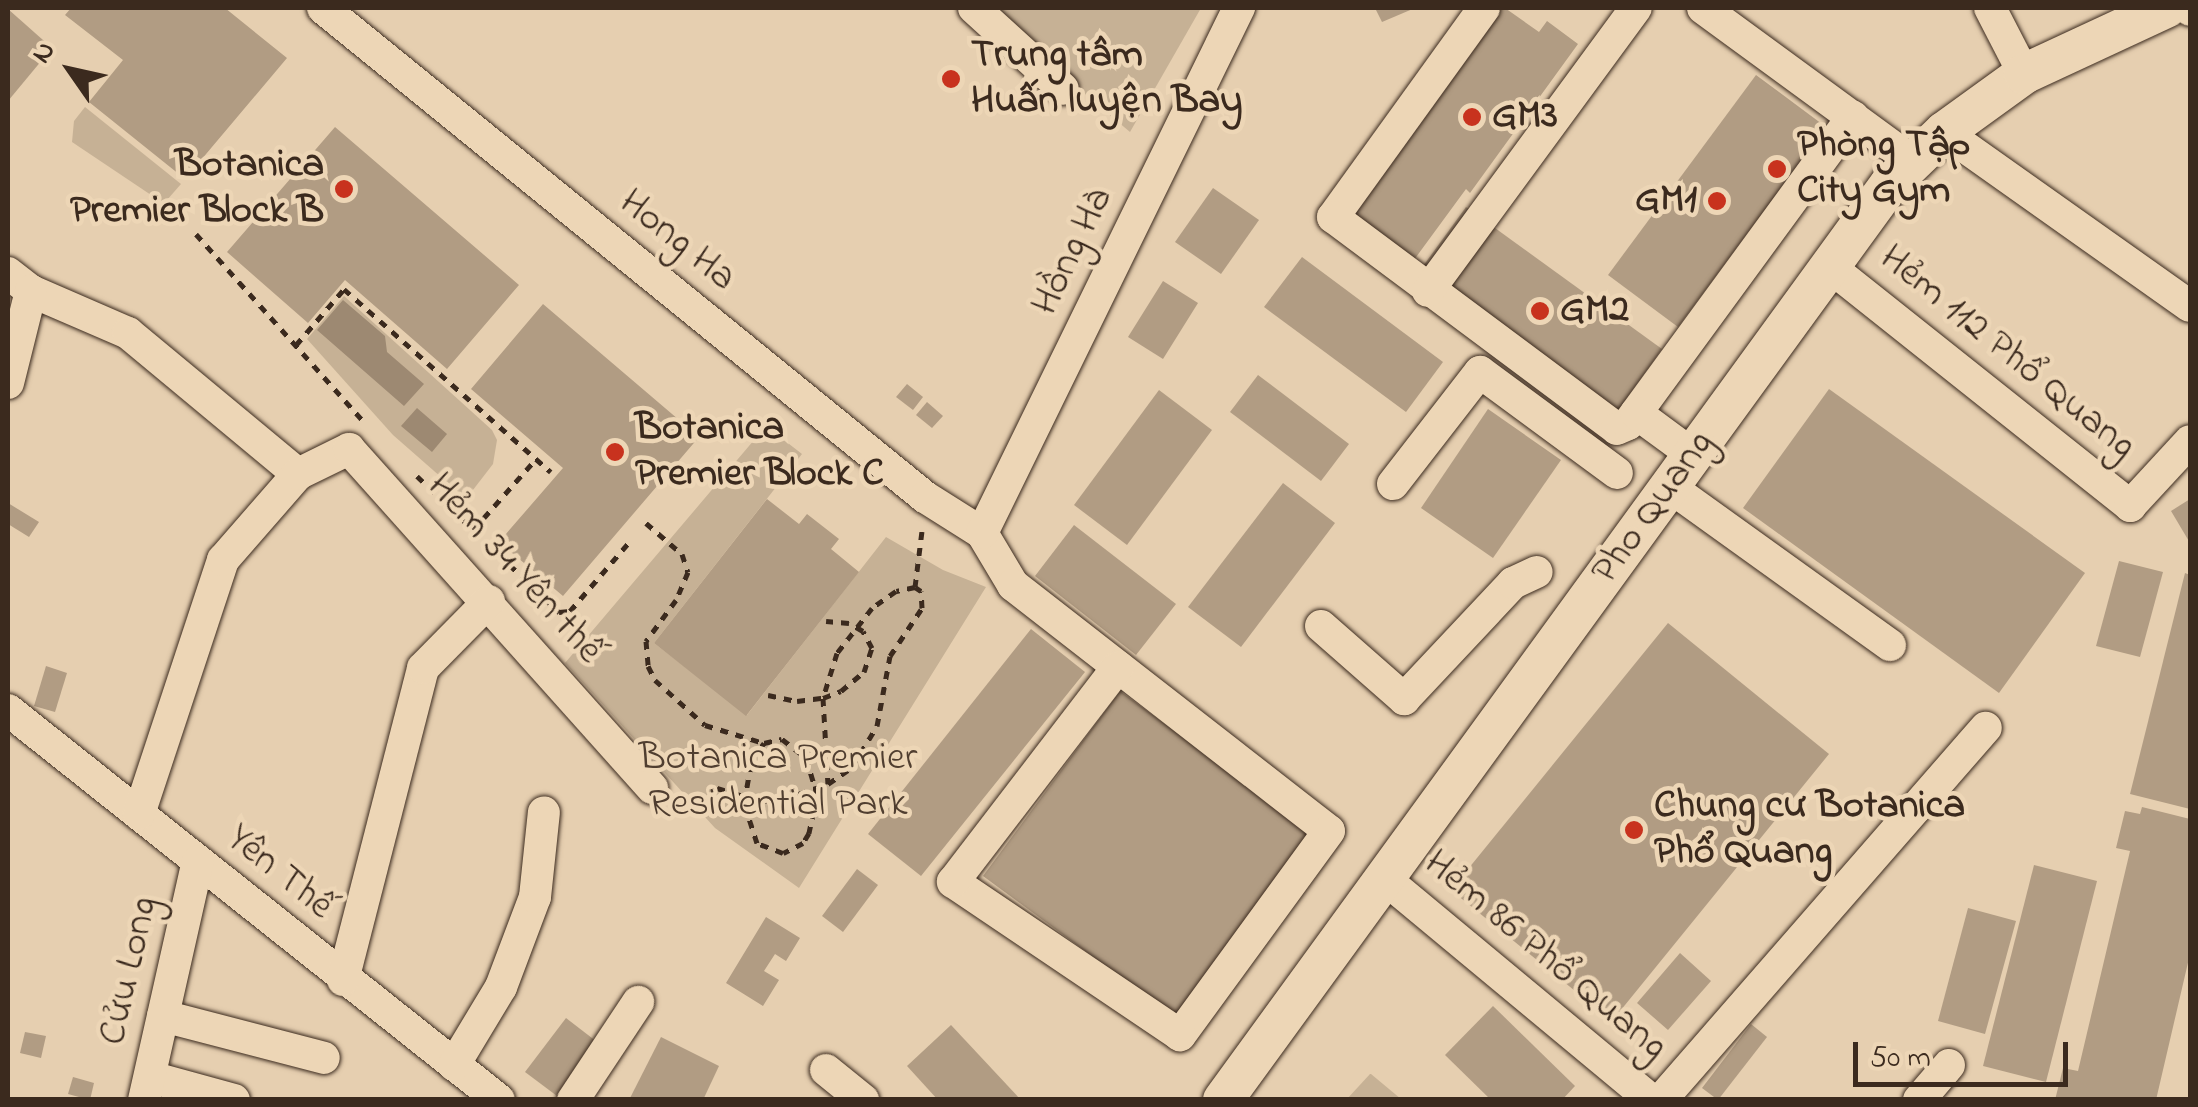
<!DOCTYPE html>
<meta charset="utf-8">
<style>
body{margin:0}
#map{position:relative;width:2198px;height:1107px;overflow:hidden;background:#e6cfb0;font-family:"Indie Flower",sans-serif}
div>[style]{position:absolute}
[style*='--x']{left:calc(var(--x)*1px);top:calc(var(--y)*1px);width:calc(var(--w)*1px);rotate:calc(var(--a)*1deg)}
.green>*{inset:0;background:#c6b195}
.water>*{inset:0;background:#9d8972}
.building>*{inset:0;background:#b19c83}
.path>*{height:5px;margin-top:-2.5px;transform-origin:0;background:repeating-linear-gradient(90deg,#3b2a1e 0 8px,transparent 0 16px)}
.roads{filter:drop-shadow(0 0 2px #3b2a1e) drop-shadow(0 0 2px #3b2a1e)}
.minor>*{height:32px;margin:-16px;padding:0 16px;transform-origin:16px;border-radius:16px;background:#edd6b6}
.major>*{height:40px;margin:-20px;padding:0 20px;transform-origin:20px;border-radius:20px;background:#edd6b6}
.dots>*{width:28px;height:28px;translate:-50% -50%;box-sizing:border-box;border:5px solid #edd6b6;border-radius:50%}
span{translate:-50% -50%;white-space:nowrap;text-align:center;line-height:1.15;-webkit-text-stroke:9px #edd6b6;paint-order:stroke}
.poi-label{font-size:40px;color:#3b2a1e;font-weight:700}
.left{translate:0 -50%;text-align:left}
.right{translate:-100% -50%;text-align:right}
.street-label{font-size:40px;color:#3b2a1e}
.park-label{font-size:40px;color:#503e30}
.frame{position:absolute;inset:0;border:10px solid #3b2a1e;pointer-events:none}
.north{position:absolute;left:20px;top:20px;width:100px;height:100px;-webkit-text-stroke:8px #edd6b6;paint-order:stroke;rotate:304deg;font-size:28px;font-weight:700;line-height:40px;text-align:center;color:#3b2a1e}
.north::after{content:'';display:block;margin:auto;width:35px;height:45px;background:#3b2a1e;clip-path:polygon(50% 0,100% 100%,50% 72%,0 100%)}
.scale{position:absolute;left:1853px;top:1042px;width:215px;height:45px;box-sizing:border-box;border:5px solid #3b2a1e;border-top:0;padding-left:12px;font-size:30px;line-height:35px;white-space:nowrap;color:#3b2a1e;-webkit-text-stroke:8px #edd6b6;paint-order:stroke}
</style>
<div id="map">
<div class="green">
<div style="clip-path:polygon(983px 8px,1201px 8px,1130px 132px)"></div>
<div style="clip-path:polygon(85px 107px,181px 184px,167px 200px,160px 201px,72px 142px,74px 121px)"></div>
<div style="clip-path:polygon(344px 296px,492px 430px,497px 440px,493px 464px,466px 499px,393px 435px,307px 339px)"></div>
<div style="clip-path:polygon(766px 426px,802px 454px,654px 643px,747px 715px,886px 537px,943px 570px,986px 587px,799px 888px,715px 828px,565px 663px)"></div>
<div style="clip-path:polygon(1370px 1074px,1371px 1074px,1401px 1099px,1347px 1099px)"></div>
</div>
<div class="water">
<div style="clip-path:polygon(343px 300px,385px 336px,387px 352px,424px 384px,404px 406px,317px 330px)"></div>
<div style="clip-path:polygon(417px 408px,447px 434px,432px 452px,401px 426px)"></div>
</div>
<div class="building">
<div style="clip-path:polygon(71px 8px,225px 8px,287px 58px,185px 179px,89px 102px,123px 60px,65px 15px)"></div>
<div style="clip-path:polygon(1375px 8px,1415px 8px,1382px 22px)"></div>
<div style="clip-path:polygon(1498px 8px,1505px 8px,1539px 32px,1547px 21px,1578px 44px,1470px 193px,1466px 189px,1411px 264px,1346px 217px)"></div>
<div style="clip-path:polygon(8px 9px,52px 48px,8px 101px)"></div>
<div style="clip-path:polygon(1756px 75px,1826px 127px,1678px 327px,1608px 275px)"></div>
<div style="clip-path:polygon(335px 127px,519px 285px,447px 369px,345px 280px,308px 323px,227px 252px)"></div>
<div style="clip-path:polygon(1213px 188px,1259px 220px,1221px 274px,1175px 242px)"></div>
<div style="clip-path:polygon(1466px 207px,1662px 349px,1614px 416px,1418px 273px)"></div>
<div style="clip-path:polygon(1302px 257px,1443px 362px,1406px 412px,1264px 307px)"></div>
<div style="clip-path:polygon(1163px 281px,1198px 303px,1163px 359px,1128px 337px)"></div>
<div style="clip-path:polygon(543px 304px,699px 437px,563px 596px,499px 542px,563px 468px,471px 389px)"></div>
<div style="clip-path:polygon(1258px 375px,1349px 444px,1321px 481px,1230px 412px)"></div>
<div style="clip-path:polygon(907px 384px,923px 397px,913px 410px,896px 397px)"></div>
<div style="clip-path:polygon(1829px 389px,2085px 573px,1999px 693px,1743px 508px)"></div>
<div style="clip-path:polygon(1159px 390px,1212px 430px,1127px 545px,1074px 505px)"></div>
<div style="clip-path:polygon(927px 402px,943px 416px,932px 428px,916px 415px)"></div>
<div style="clip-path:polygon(1488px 409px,1561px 460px,1493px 558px,1421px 508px)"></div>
<div style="clip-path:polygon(1283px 483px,1335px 523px,1241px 647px,1188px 607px)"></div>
<div style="clip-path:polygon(767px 499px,799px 524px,807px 514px,839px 539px,831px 549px,859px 572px,746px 716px,654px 643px)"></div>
<div style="clip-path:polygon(2190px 499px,2190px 543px,2171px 511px)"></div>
<div style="clip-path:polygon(8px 503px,39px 522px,29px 537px,8px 524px)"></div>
<div style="clip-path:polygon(1074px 525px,1176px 604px,1136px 655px,1035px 576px)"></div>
<div style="clip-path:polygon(2119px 561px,2163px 572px,2140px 657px,2096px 646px)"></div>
<div style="clip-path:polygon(2185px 573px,2190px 575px,2190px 809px,2130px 794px)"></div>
<div style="clip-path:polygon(1668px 623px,1829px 754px,1612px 1021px,1451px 890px)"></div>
<div style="clip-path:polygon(1031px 629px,1085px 672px,921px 876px,868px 834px)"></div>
<div style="clip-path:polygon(46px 666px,67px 673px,55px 712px,34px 706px)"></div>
<div style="clip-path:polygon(1120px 691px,1314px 834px,1178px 1019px,983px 876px)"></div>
<div style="clip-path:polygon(2142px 807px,2190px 819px,2190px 954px,2156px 1100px,2055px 1100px,2063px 1068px,2078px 1071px,2130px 851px,2116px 848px,2125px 811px,2140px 814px)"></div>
<div style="clip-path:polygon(2034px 865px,2097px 881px,2046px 1082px,1983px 1066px)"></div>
<div style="clip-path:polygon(857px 869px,878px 885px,843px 932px,822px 916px)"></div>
<div style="clip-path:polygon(1968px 908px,2016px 921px,1985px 1034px,1938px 1021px)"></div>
<div style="clip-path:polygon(766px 917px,800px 938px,786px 961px,775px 954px,764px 971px,779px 980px,763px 1006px,726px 983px)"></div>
<div style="clip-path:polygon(1680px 953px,1711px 981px,1668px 1030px,1637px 1003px)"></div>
<div style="clip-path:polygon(1493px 1006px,1575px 1086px,1562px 1100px,1491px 1100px,1445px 1055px)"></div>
<div style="clip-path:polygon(566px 1018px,601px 1045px,561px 1099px,525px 1072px)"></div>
<div style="clip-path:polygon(1751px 1024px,1767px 1037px,1718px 1100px,1702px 1088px)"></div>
<div style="clip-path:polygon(951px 1025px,1021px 1100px,938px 1100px,907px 1066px)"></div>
<div style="clip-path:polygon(25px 1032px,46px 1036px,41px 1058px,20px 1053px)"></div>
<div style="clip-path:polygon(661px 1037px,719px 1066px,703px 1100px,629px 1100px)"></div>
<div style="clip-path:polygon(73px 1077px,94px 1083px,90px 1100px,68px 1094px)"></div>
</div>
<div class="path">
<div style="--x:196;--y:234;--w:252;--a:48.2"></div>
<div style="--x:296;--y:345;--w:74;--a:-49.4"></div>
<div style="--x:344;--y:289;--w:276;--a:41.5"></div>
<div style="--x:417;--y:476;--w:197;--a:43.8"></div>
<div style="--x:559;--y:612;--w:11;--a:-5"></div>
<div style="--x:570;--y:611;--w:94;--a:-49.3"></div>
<div style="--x:646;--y:523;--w:48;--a:40.7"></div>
<div style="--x:682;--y:554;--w:19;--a:72"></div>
<div style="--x:688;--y:572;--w:30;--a:113"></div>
<div style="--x:676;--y:600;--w:51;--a:126.2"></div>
<div style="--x:646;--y:641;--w:25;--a:85"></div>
<div style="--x:648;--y:666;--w:16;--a:63"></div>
<div style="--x:655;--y:680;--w:67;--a:42"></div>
<div style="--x:705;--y:725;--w:62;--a:17"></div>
<div style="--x:473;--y:530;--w:95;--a:-48.4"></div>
<div style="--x:915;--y:587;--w:56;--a:-82.9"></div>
<div style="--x:768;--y:695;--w:30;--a:12"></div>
<div style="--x:797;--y:701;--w:26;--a:-7"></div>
<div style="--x:823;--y:698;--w:19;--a:-21"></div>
<div style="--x:841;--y:691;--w:30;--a:-40"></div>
<div style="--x:864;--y:672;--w:25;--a:-72"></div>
<div style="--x:872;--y:648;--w:19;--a:-118"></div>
<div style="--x:863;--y:631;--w:16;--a:-150"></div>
<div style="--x:849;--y:623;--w:23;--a:-175"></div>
<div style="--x:782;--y:739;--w:31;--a:38"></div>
<div style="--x:806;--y:758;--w:39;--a:73"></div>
<div style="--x:817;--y:795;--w:39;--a:102"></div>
<div style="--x:809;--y:833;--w:12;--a:121"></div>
<div style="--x:803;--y:843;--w:22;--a:153"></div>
<div style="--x:783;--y:853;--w:28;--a:-159"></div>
<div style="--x:757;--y:843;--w:42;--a:-108"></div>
<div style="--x:744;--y:803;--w:45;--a:-79.7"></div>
<div style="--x:752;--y:759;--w:20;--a:-53"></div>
<div style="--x:764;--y:743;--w:18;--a:-13"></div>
<div style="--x:717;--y:788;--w:44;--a:17.2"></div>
<div style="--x:759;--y:801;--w:24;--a:-5"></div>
<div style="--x:783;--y:799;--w:47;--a:-18.4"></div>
<div style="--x:828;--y:784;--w:29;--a:-35"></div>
<div style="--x:852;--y:767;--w:48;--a:-58.6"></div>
<div style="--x:877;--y:726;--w:71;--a:-79.5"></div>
<div style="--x:890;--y:656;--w:58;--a:-56.3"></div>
<div style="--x:922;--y:608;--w:17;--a:-93"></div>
<div style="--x:921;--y:591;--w:7;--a:-146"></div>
<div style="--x:915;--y:587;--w:19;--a:168"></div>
<div style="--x:896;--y:591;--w:29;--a:145"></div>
<div style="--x:872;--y:608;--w:57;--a:127.9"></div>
<div style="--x:837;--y:653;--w:47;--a:107.3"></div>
<div style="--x:823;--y:698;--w:86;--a:86.7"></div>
</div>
<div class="roads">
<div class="minor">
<div style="--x:323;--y:8;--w:776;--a:39.09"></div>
<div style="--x:925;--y:497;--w:67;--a:32.3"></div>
<div style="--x:982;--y:533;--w:61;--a:59.2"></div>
<div style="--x:1013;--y:585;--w:400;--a:37.9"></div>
<div style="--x:1329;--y:831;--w:253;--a:126.1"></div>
<div style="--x:1180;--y:1035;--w:274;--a:-146"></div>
<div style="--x:953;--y:882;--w:271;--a:-52.5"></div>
<div style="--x:974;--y:8;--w:120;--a:42.3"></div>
<div style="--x:1484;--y:8;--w:258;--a:125.8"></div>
<div style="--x:1333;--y:217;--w:354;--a:36.7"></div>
<div style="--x:1617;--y:429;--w:12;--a:-24"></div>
<div style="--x:1628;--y:424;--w:381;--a:-53.8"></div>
<div style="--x:1703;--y:8;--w:258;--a:36.2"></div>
<div style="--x:1990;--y:8;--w:74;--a:62.7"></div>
<div style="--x:2189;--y:8;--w:2;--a:63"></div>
<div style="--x:1944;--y:132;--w:301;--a:35.3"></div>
<div style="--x:1830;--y:267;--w:384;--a:38.5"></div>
<div style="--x:2130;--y:506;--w:88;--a:-47.3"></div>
<div style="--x:8;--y:273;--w:29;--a:38"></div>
<div style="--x:31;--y:291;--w:106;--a:23.4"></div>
<div style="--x:128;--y:333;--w:221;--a:39.7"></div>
<div style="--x:1428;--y:291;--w:351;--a:-53.7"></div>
<div style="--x:8;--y:383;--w:95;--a:-76"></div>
<div style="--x:1636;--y:413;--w:71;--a:36.4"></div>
<div style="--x:1393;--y:484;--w:142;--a:-52.2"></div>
<div style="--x:1480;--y:372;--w:170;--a:36.4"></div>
<div style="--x:1670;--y:487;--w:271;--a:35.7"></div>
<div style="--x:982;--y:533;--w:585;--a:-63.92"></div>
<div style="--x:1321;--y:626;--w:111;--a:41.3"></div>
<div style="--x:1404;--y:699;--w:159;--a:-46.8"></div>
<div style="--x:1513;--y:583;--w:26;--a:-25"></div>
<div style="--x:8;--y:710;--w:627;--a:38.46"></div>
<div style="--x:139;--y:814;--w:268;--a:-71.7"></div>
<div style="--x:223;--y:560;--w:114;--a:-48.9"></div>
<div style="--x:298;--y:474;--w:57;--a:-26.1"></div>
<div style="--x:349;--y:449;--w:455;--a:48.2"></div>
<div style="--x:1385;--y:879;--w:346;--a:39.7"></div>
<div style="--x:343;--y:980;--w:322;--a:-75.6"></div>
<div style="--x:423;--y:668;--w:94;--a:-45.4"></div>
<div style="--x:163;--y:1016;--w:166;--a:14.6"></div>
<div style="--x:454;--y:1065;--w:91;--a:-58.9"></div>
<div style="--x:501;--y:987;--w:96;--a:-69.3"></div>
<div style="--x:535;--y:897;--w:85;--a:-84"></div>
<div style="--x:826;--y:1070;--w:48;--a:39"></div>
<div style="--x:150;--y:1077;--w:87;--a:15.3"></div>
<div style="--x:144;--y:1100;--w:245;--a:-77.3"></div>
<div style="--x:573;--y:1100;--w:118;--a:-56.4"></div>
<div style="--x:1661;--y:1100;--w:494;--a:-48.9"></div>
<div style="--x:1919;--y:1100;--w:46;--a:-49.4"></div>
</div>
<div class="major">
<div style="--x:1223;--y:1100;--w:1133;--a:-53.94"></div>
<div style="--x:1890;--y:184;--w:75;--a:-43.9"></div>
<div style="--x:1944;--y:132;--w:99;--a:-35.9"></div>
<div style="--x:2024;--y:74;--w:157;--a:-24.9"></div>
</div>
</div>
<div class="dots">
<div style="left:951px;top:79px;background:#c8321e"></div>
<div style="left:1472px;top:117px;background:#c8321e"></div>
<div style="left:1777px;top:169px;background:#c8321e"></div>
<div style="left:344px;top:189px;background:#c8321e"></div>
<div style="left:1717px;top:201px;background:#c8321e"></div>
<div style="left:1540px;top:311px;background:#c8321e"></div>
<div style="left:615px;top:452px;background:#c8321e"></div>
<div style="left:1634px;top:830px;background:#c8321e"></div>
</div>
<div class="poi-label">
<span class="left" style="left:971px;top:79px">Trung tâm<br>Huấn luyện Bay</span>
<span class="left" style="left:1492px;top:117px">GM3</span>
<span class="left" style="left:1797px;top:169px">Phòng Tập<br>City Gym</span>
<span class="right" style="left:324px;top:189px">Botanica<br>Premier Block B</span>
<span class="right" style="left:1697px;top:201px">GM1</span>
<span class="left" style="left:1560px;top:311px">GM2</span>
<span class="left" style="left:635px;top:452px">Botanica<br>Premier Block C</span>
<span class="left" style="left:1654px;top:830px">Chung cư Botanica<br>Phổ Quang</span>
</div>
<div class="street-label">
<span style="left:677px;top:241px;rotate:39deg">Hong Ha</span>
<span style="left:1073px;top:252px;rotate:-64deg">Hồng Hà</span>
<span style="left:2007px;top:353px;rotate:39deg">Hẻm 112 Phổ Quang</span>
<span style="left:1654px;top:508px;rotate:-54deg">Pho Quang</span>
<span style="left:514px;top:569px;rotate:48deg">Hẻm 34 Yên thế</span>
<span style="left:279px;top:873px;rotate:39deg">Yên Thế</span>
<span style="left:1545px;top:956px;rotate:40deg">Hẻm 86 Phổ Quang</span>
<span style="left:130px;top:971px;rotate:-77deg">Cửu Long</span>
</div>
<div class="park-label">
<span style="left:778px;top:782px">Botanica Premier<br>Residential Park</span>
</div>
<div class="frame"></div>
<div class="north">N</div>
<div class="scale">50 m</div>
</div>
